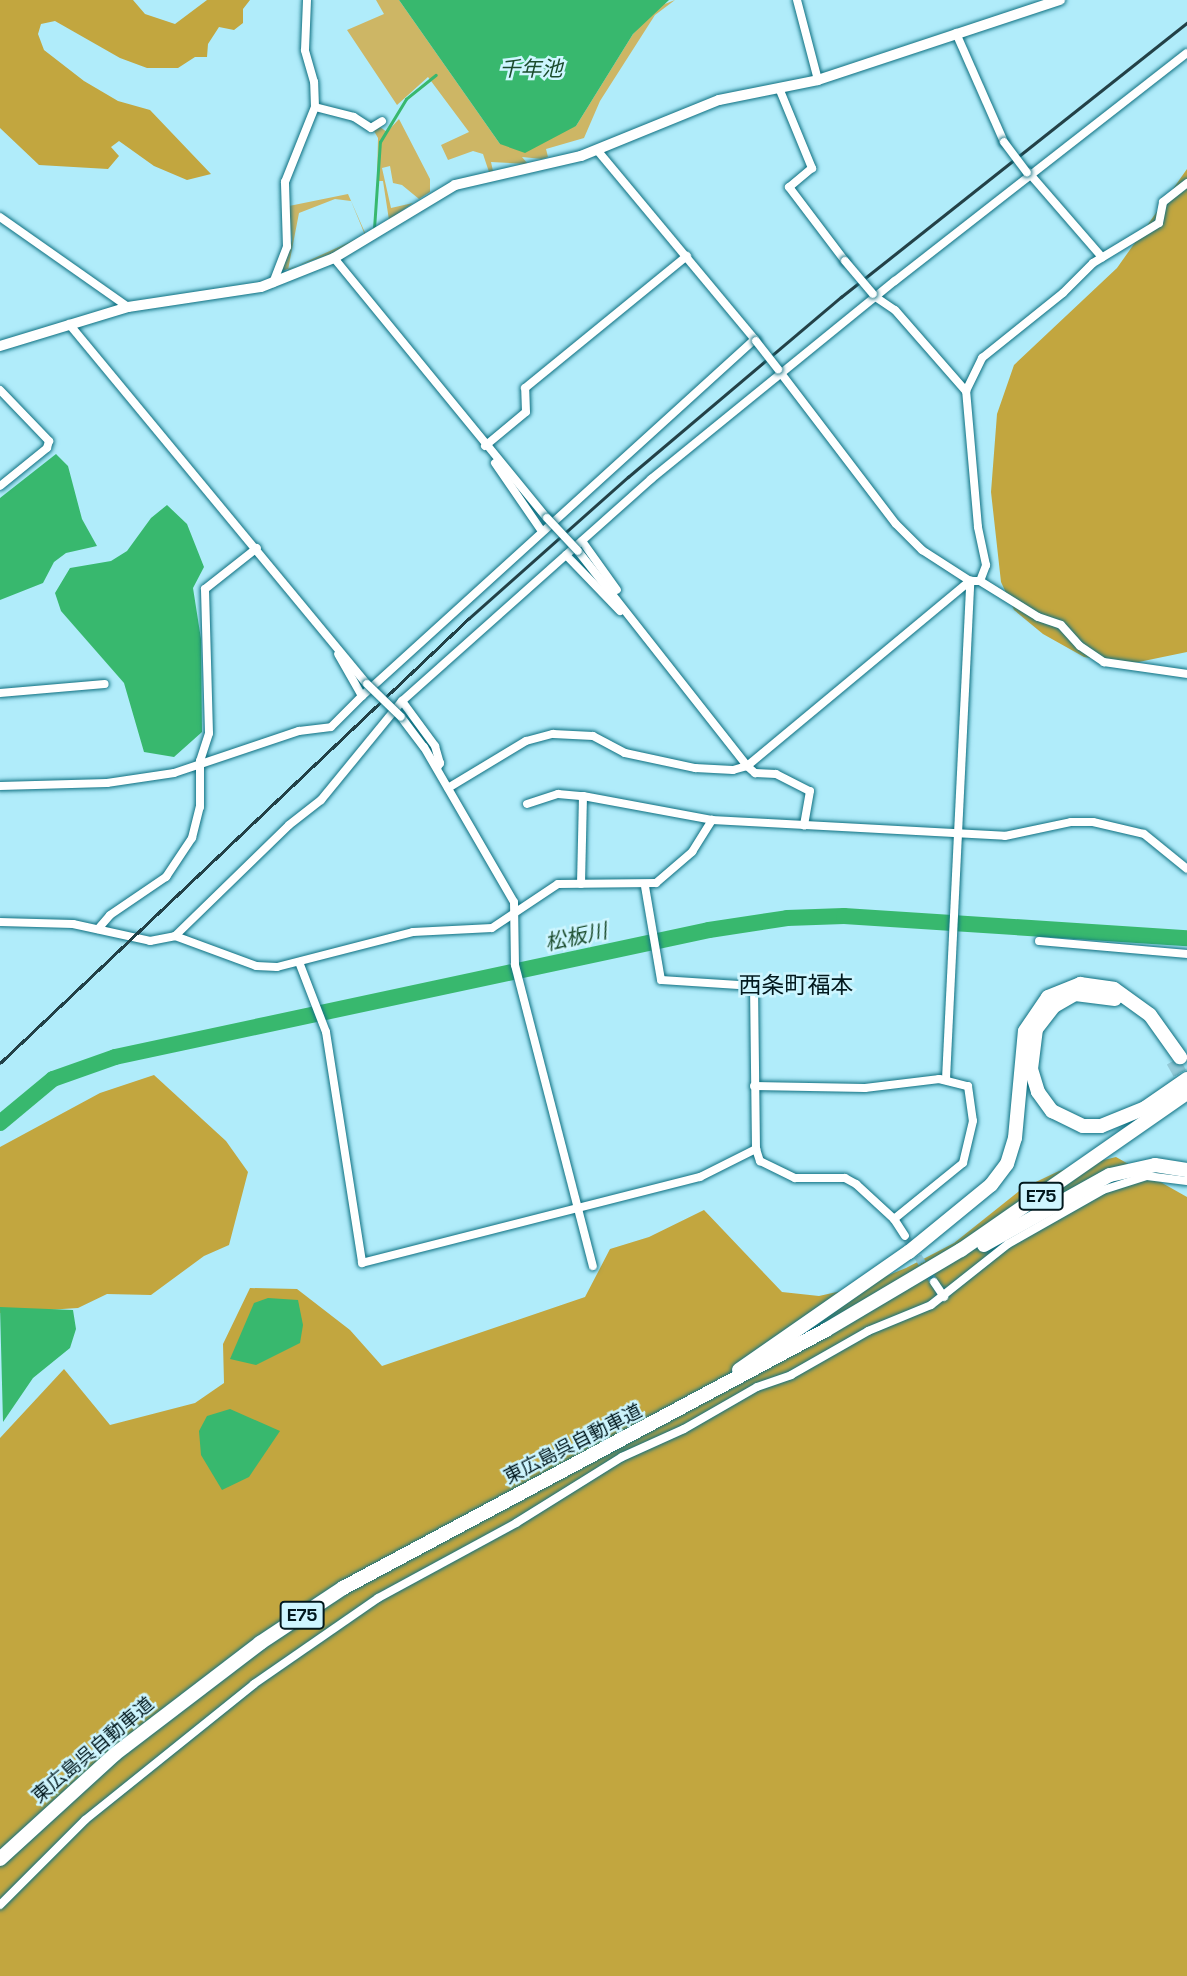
<!DOCTYPE html>
<meta charset="utf-8">
<style>
body{margin:0}
#map{position:relative;width:1187px;height:1976px;overflow:hidden;background:#b0ecfa;font-family:"Space Grotesk","Noto Sans JP",sans-serif}
div>[style]{position:absolute}
[style*='--x']{left:calc(var(--x)*1px);top:calc(var(--y)*1px);width:calc(var(--w)*1px);rotate:calc(var(--a)*1deg)}
.green>*{inset:0;background:#cdb665}
.forest>*{inset:0;background:#c2a63f}
.water>*{inset:0;background:#38b86e}
.stream>*{height:2.5px;margin:-1.25px;padding:0 1.25px;transform-origin:1.25px;border-radius:1.25px;background:#38b86e}
.river>*{height:16px;margin:-8px;padding:0 8px;transform-origin:8px;border-radius:8px;background:#38b86e}
.street-tunnel>*{height:8px;margin-top:-4px;transform-origin:0;background:repeating-linear-gradient(90deg,#96ccd9 0 8px,transparent 0 12px)}
.highway-tunnel>*{height:14px;margin-top:-7px;transform-origin:0;background:repeating-linear-gradient(90deg,#96ccd9 0 14px,transparent 0 21px)}
.roads{filter:drop-shadow(0 0 2px #0d6f80) drop-shadow(0 0 2px #0d6f80)}
.street>*{height:8px;margin:-4px;padding:0 4px;transform-origin:4px;border-radius:4px;background:#fff}
.secondary>*{height:10px;margin:-5px;padding:0 5px;transform-origin:5px;border-radius:5px;background:#fff}
.highway>*{height:14px;margin:-7px;padding:0 7px;transform-origin:7px;border-radius:7px;background:#fff}
.rail>*{height:2.5px;margin:-1.25px;padding:0 1.25px;transform-origin:1.25px;border-radius:1.25px;background:#234147}
.bridges{filter:drop-shadow(0 0 2px #0d6f80) drop-shadow(0 0 2px #0d6f80)}
.street-bridge>*{height:8px;margin:-4px;padding:0 4px;transform-origin:4px;border-radius:4px;background:#fff}
span{translate:-50% -50%;white-space:nowrap;text-align:center;line-height:1.15;-webkit-text-stroke:5px #cef6ff;paint-order:stroke}
.shield-label span{padding:2px 5px;background:#cef6ff;border:2px solid;border-radius:5px;-webkit-text-stroke-width:0}
.shield-label{font-size:18px;color:#02191e;font-weight:700}
.street-label{font-size:19px;color:#02191e}
.water-label{font-size:21px;color:#1b4c2d;font-style:italic}
.quarter-label{font-size:23px;color:#02191e}
</style>
<div id="map">
<div class="green">
<div style="clip-path:polygon(376px 0,399px 0,500px 144px,576px 126px,633px 34px,657px 7px,675px 0,655px 15px,600px 101px,584px 138px,546px 149px,548px 157px,542px 159px,522px 157px,528px 164px,491px 162px,493px 171px,489px 172px,483px 154px,473px 151px,448px 160px,441px 145px,469px 132px,428px 77px,397px 105px,347px 30px,384px 14px)"></div>
<div style="clip-path:polygon(399px 119px,430px 179px,430px 192px,419px 199px,402px 185px,393px 183px,390px 166px,382px 168px,391px 208px,413px 203px,389px 220px,383px 181px,377px 181px,378px 138px,374px 131px,380px 127px,387px 132px)"></div>
<div style="clip-path:polygon(evenodd,348px 194px,366px 235px,331px 254px,282px 271px,292px 240px,289px 206px,348px 194px,335px 199px,351px 201px,365px 235px,288px 270px,299px 213px,335px 199px)"></div>
</div>
<div class="forest">
<div style="clip-path:polygon(0 0,133px 0,145px 14px,175px 24px,207px 0,250px 0,243px 9px,243px 23px,234px 30px,219px 27px,208px 44px,207px 57px,195px 57px,178px 68px,147px 68px,120px 58px,55px 21px,41px 24px,38px 34px,44px 50px,84px 81px,118px 101px,150px 110px,211px 174px,187px 180px,154px 166px,119px 141px,111px 147px,119px 156px,108px 169px,39px 165px,0 128px)"></div>
<div style="clip-path:polygon(1187px 169px,1187px 652px,1129px 664px,1084px 657px,1043px 634px,1014px 610px,1001px 582px,991px 492px,997px 414px,1014px 365px,1117px 268px)"></div>
<div style="clip-path:polygon(154px 1075px,226px 1141px,248px 1172px,229px 1245px,204px 1256px,151px 1295px,107px 1294px,78px 1308px,0 1313px,0 1147px,100px 1093px)"></div>
<div style="clip-path:polygon(1116px 1157px,1187px 1197px,1187px 1976px,0 1976px,0 1438px,64px 1369px,110px 1425px,195px 1403px,224px 1383px,223px 1344px,250px 1288px,297px 1289px,350px 1330px,382px 1366px,585px 1297px,610px 1249px,649px 1237px,704px 1210px,782px 1292px,819px 1296px,859px 1287px,906px 1268px,954px 1243px,1023px 1188px,1059px 1171px)"></div>
</div>
<div class="water">
<div style="clip-path:polygon(399px 0,669px 0,633px 34px,576px 126px,525px 153px,500px 144px)"></div>
<div style="clip-path:polygon(56px 454px,68px 466px,82px 519px,97px 546px,66px 553px,54px 562px,43px 583px,0 600px,0 498px)"></div>
<div style="clip-path:polygon(167px 505px,187px 524px,204px 567px,193px 588px,201px 639px,202px 732px,174px 757px,144px 752px,124px 683px,61px 611px,55px 593px,70px 568px,111px 561px,127px 551px,151px 518px)"></div>
<div style="clip-path:polygon(268px 1298px,298px 1300px,303px 1325px,300px 1343px,256px 1365px,230px 1359px,254px 1303px)"></div>
<div style="clip-path:polygon(0 1307px,73px 1310px,76px 1329px,70px 1348px,33px 1378px,3px 1422px)"></div>
<div style="clip-path:polygon(230px 1409px,280px 1431px,249px 1477px,222px 1490px,201px 1455px,199px 1431px,207px 1416px)"></div>
</div>
<div class="stream">
<div style="--x:374;--y:229;--w:87;--a:-86.1"></div>
<div style="--x:380;--y:142;--w:50;--a:-58.8"></div>
<div style="--x:406;--y:99;--w:38;--a:-39"></div>
</div>
<div class="river">
<div style="--x:0;--y:1123;--w:69;--a:-39.7"></div>
<div style="--x:53;--y:1079;--w:66;--a:-19.5"></div>
<div style="--x:115;--y:1057;--w:607;--a:-12.07"></div>
<div style="--x:709;--y:930;--w:79;--a:-8.7"></div>
<div style="--x:787;--y:918;--w:57;--a:-2"></div>
<div style="--x:844;--y:916;--w:344;--a:3.7"></div>
</div>
<div class="street-tunnel">
<div style="--x:905;--y:1236;--w:54;--a:57.8"></div>
</div>
<div class="highway-tunnel">
<div style="--x:1173;--y:1061;--w:29;--a:61"></div>
</div>
<div class="roads">
<div class="street">
<div style="--x:797;--y:0;--w:83;--a:75.3"></div>
<div style="--x:956;--y:33;--w:119;--a:66.2"></div>
<div style="--x:779;--y:88;--w:87;--a:67.6"></div>
<div style="--x:812;--y:168;--w:30;--a:140"></div>
<div style="--x:789;--y:187;--w:93;--a:52.9"></div>
<div style="--x:315;--y:107;--w:40;--a:14.4"></div>
<div style="--x:354;--y:117;--w:20;--a:33"></div>
<div style="--x:371;--y:128;--w:13;--a:-32"></div>
<div style="--x:597;--y:150;--w:249;--a:50.2"></div>
<div style="--x:1028;--y:172;--w:113;--a:49"></div>
<div style="--x:0;--y:217;--w:156;--a:35.1"></div>
<div style="--x:334;--y:258;--w:336;--a:50.7"></div>
<div style="--x:273;--y:283;--w:39;--a:-69"></div>
<div style="--x:287;--y:247;--w:65;--a:-91.8"></div>
<div style="--x:285;--y:182;--w:81;--a:-68.2"></div>
<div style="--x:315;--y:107;--w:25;--a:-92"></div>
<div style="--x:314;--y:82;--w:33;--a:-106"></div>
<div style="--x:305;--y:50;--w:50;--a:-87.7"></div>
<div style="--x:874;--y:296;--w:25;--a:34"></div>
<div style="--x:895;--y:310;--w:108;--a:48.8"></div>
<div style="--x:69;--y:324;--w:467;--a:50.4"></div>
<div style="--x:780;--y:372;--w:191;--a:52.7"></div>
<div style="--x:896;--y:524;--w:37;--a:45"></div>
<div style="--x:922;--y:550;--w:57;--a:32.9"></div>
<div style="--x:970;--y:581;--w:10;--a:0"></div>
<div style="--x:980;--y:581;--w:68;--a:31.8"></div>
<div style="--x:1038;--y:617;--w:24;--a:19"></div>
<div style="--x:1061;--y:625;--w:28;--a:48"></div>
<div style="--x:1080;--y:646;--w:29;--a:34"></div>
<div style="--x:1104;--y:662;--w:84;--a:8.2"></div>
<div style="--x:0;--y:390;--w:71;--a:46.1"></div>
<div style="--x:49;--y:441;--w:7;--a:106"></div>
<div style="--x:47;--y:448;--w:60;--a:141"></div>
<div style="--x:485;--y:446;--w:53;--a:-39.7"></div>
<div style="--x:526;--y:412;--w:24;--a:-92"></div>
<div style="--x:525;--y:388;--w:209;--a:-39.2"></div>
<div style="--x:495;--y:463;--w:81;--a:55.5"></div>
<div style="--x:582;--y:541;--w:60;--a:54.5"></div>
<div style="--x:578;--y:551;--w:273;--a:51.8"></div>
<div style="--x:747;--y:766;--w:11;--a:41"></div>
<div style="--x:755;--y:773;--w:21;--a:3"></div>
<div style="--x:776;--y:774;--w:38;--a:27"></div>
<div style="--x:810;--y:791;--w:35;--a:100"></div>
<div style="--x:566;--y:555;--w:78;--a:46"></div>
<div style="--x:980;--y:581;--w:17;--a:-69"></div>
<div style="--x:986;--y:565;--w:39;--a:-102"></div>
<div style="--x:978;--y:527;--w:137;--a:-95"></div>
<div style="--x:966;--y:391;--w:37;--a:-64"></div>
<div style="--x:982;--y:358;--w:104;--a:-38.7"></div>
<div style="--x:1063;--y:293;--w:42;--a:-45"></div>
<div style="--x:1093;--y:263;--w:77;--a:-31.2"></div>
<div style="--x:1159;--y:223;--w:21;--a:-79"></div>
<div style="--x:1163;--y:202;--w:31;--a:-38"></div>
<div style="--x:0;--y:693;--w:105;--a:-4.9"></div>
<div style="--x:362;--y:696;--w:531;--a:-42.25"></div>
<div style="--x:402;--y:701;--w:56;--a:53.7"></div>
<div style="--x:435;--y:746;--w:18;--a:74"></div>
<div style="--x:440;--y:763;--w:6;--a:121"></div>
<div style="--x:401;--y:717;--w:38;--a:53"></div>
<div style="--x:424;--y:747;--w:179;--a:59.9"></div>
<div style="--x:514;--y:902;--w:63;--a:89.1"></div>
<div style="--x:515;--y:965;--w:311;--a:75.5"></div>
<div style="--x:0;--y:786;--w:107;--a:-1.6"></div>
<div style="--x:107;--y:783;--w:68;--a:-8.5"></div>
<div style="--x:174;--y:773;--w:132;--a:-18.6"></div>
<div style="--x:299;--y:731;--w:32;--a:-7"></div>
<div style="--x:331;--y:727;--w:44;--a:-45"></div>
<div style="--x:362;--y:696;--w:48;--a:-119.7"></div>
<div style="--x:448;--y:788;--w:91;--a:-31.1"></div>
<div style="--x:526;--y:741;--w:28;--a:-15"></div>
<div style="--x:553;--y:734;--w:40;--a:2.9"></div>
<div style="--x:593;--y:736;--w:36;--a:28"></div>
<div style="--x:625;--y:753;--w:72;--a:12.1"></div>
<div style="--x:695;--y:768;--w:38;--a:3"></div>
<div style="--x:733;--y:770;--w:15;--a:-16"></div>
<div style="--x:747;--y:766;--w:290;--a:-39.7"></div>
<div style="--x:527;--y:804;--w:33;--a:-18"></div>
<div style="--x:558;--y:794;--w:25;--a:5"></div>
<div style="--x:583;--y:796;--w:131;--a:10.5"></div>
<div style="--x:581;--y:884;--w:88;--a:-88.7"></div>
<div style="--x:0;--y:922;--w:73;--a:1.6"></div>
<div style="--x:73;--y:924;--w:79;--a:12.4"></div>
<div style="--x:150;--y:941;--w:25;--a:-11"></div>
<div style="--x:175;--y:936;--w:86;--a:20.3"></div>
<div style="--x:256;--y:966;--w:21;--a:3"></div>
<div style="--x:277;--y:967;--w:140;--a:-14.4"></div>
<div style="--x:413;--y:932;--w:79;--a:-2.9"></div>
<div style="--x:492;--y:928;--w:79;--a:-33.7"></div>
<div style="--x:558;--y:884;--w:98;--a:-0.6"></div>
<div style="--x:656;--y:883;--w:48;--a:-40.7"></div>
<div style="--x:692;--y:852;--w:38;--a:-58"></div>
<div style="--x:712;--y:820;--w:293;--a:3.1"></div>
<div style="--x:1005;--y:836;--w:67;--a:-12"></div>
<div style="--x:1071;--y:822;--w:22;--a:0"></div>
<div style="--x:1093;--y:822;--w:52;--a:13.2"></div>
<div style="--x:1144;--y:834;--w:55;--a:39.1"></div>
<div style="--x:98;--y:929;--w:18;--a:-49"></div>
<div style="--x:110;--y:915;--w:68;--a:-34.2"></div>
<div style="--x:166;--y:877;--w:47;--a:-56.3"></div>
<div style="--x:192;--y:838;--w:32;--a:-76"></div>
<div style="--x:200;--y:807;--w:46;--a:-90"></div>
<div style="--x:200;--y:761;--w:29;--a:-72"></div>
<div style="--x:209;--y:733;--w:144;--a:-91.6"></div>
<div style="--x:205;--y:589;--w:66;--a:-38.3"></div>
<div style="--x:175;--y:936;--w:159;--a:-44.2"></div>
<div style="--x:289;--y:825;--w:41;--a:-38"></div>
<div style="--x:321;--y:800;--w:128;--a:-50.7"></div>
<div style="--x:402;--y:701;--w:334;--a:-41.7"></div>
<div style="--x:651;--y:479;--w:314;--a:-39.1"></div>
<div style="--x:895;--y:281;--w:370;--a:-38"></div>
<div style="--x:1039;--y:941;--w:149;--a:5"></div>
<div style="--x:299;--y:962;--w:75;--a:68.9"></div>
<div style="--x:326;--y:1032;--w:234;--a:81.1"></div>
<div style="--x:362;--y:1263;--w:349;--a:-14.3"></div>
<div style="--x:700;--y:1177;--w:63;--a:-26.6"></div>
<div style="--x:756;--y:1149;--w:163;--a:-90.7"></div>
<div style="--x:754;--y:986;--w:93;--a:-176.3"></div>
<div style="--x:661;--y:980;--w:95;--a:-99.7"></div>
<div style="--x:946;--y:1079;--w:499;--a:-87.2"></div>
<div style="--x:754;--y:1086;--w:111;--a:1"></div>
<div style="--x:865;--y:1088;--w:75;--a:-6.9"></div>
<div style="--x:939;--y:1079;--w:30;--a:14"></div>
<div style="--x:968;--y:1086;--w:35;--a:82"></div>
<div style="--x:973;--y:1121;--w:43;--a:103.4"></div>
<div style="--x:963;--y:1163;--w:89;--a:140.9"></div>
<div style="--x:756;--y:1149;--w:13;--a:72"></div>
<div style="--x:760;--y:1161;--w:39;--a:26"></div>
<div style="--x:795;--y:1178;--w:50;--a:0"></div>
<div style="--x:845;--y:1178;--w:13;--a:29"></div>
<div style="--x:856;--y:1184;--w:52;--a:42.6"></div>
<div style="--x:894;--y:1219;--w:20;--a:57"></div>
<div style="--x:934;--y:1282;--w:18;--a:56"></div>
<div style="--x:0;--y:1905;--w:120;--a:-45"></div>
<div style="--x:85;--y:1820;--w:217;--a:-38.8"></div>
<div style="--x:254;--y:1684;--w:151;--a:-34.7"></div>
<div style="--x:378;--y:1598;--w:157;--a:-28.5"></div>
<div style="--x:516;--y:1523;--w:125;--a:-31.9"></div>
<div style="--x:622;--y:1457;--w:68;--a:-24.3"></div>
<div style="--x:684;--y:1429;--w:84;--a:-29.9"></div>
<div style="--x:757;--y:1387;--w:36;--a:-19"></div>
<div style="--x:791;--y:1375;--w:89;--a:-29.7"></div>
<div style="--x:868;--y:1331;--w:68;--a:-22.4"></div>
<div style="--x:931;--y:1305;--w:98;--a:-38.4"></div>
<div style="--x:1008;--y:1244;--w:109;--a:-29.6"></div>
<div style="--x:1103;--y:1190;--w:46;--a:-17.7"></div>
<div style="--x:1147;--y:1176;--w:40;--a:7.1"></div>
</div>
<div class="secondary">
<div style="--x:0;--y:346;--w:134;--a:-16.9"></div>
<div style="--x:128;--y:307;--w:134;--a:-8.6"></div>
<div style="--x:261;--y:287;--w:79;--a:-21.7"></div>
<div style="--x:334;--y:258;--w:141;--a:-31.1"></div>
<div style="--x:455;--y:185;--w:129;--a:-13"></div>
<div style="--x:581;--y:156;--w:149;--a:-22.1"></div>
<div style="--x:719;--y:100;--w:101;--a:-11.4"></div>
<div style="--x:818;--y:80;--w:255;--a:-18.3"></div>
</div>
<div class="highway">
<div style="--x:1115;--y:999;--w:40;--a:-172.9"></div>
<div style="--x:1075;--y:994;--w:24;--a:150"></div>
<div style="--x:1054;--y:1006;--w:29;--a:128"></div>
<div style="--x:1036;--y:1029;--w:40;--a:97.1"></div>
<div style="--x:1031;--y:1069;--w:24;--a:73"></div>
<div style="--x:1038;--y:1092;--w:24;--a:54"></div>
<div style="--x:1052;--y:1111;--w:34;--a:26"></div>
<div style="--x:1083;--y:1126;--w:18;--a:0"></div>
<div style="--x:1101;--y:1126;--w:48;--a:-22.2"></div>
<div style="--x:1145;--y:1108;--w:51;--a:-34.6"></div>
<div style="--x:984;--y:1245;--w:144;--a:-29.1"></div>
<div style="--x:1110;--y:1175;--w:46;--a:-12.5"></div>
<div style="--x:1155;--y:1165;--w:32;--a:9"></div>
<div style="--x:739;--y:1370;--w:207;--a:-34.8"></div>
<div style="--x:909;--y:1252;--w:106;--a:-39.3"></div>
<div style="--x:991;--y:1185;--w:26;--a:-53"></div>
<div style="--x:1007;--y:1164;--w:27;--a:-73"></div>
<div style="--x:1015;--y:1138;--w:107;--a:-84.7"></div>
<div style="--x:1025;--y:1031;--w:41;--a:-55.9"></div>
<div style="--x:1048;--y:997;--w:35;--a:-22"></div>
<div style="--x:1080;--y:984;--w:34;--a:8"></div>
<div style="--x:1114;--y:989;--w:44;--a:35.8"></div>
<div style="--x:1150;--y:1015;--w:52;--a:54.5"></div>
<div style="--x:0;--y:1859;--w:156;--a:-42.4"></div>
<div style="--x:115;--y:1754;--w:183;--a:-37.4"></div>
<div style="--x:260;--y:1643;--w:100;--a:-33.5"></div>
<div style="--x:343;--y:1588;--w:548;--a:-28.11"></div>
<div style="--x:826;--y:1330;--w:157;--a:-30.7"></div>
<div style="--x:961;--y:1250;--w:275;--a:-34.8"></div>
</div>
</div>
<div class="rail">
<div style="--x:0;--y:1063;--w:645;--a:-43.49"></div>
<div style="--x:468;--y:619;--w:214;--a:-41.6"></div>
<div style="--x:628;--y:477;--w:279;--a:-40.2"></div>
<div style="--x:841;--y:297;--w:441;--a:-38.4"></div>
</div>
<div class="bridges">
<div class="street-bridge">
<div style="--x:1004;--y:142;--w:38;--a:53"></div>
<div style="--x:845;--y:261;--w:43;--a:49.7"></div>
<div style="--x:756;--y:341;--w:36;--a:52"></div>
<div style="--x:547;--y:518;--w:45;--a:46.8"></div>
<div style="--x:367;--y:684;--w:47;--a:44.1"></div>
</div>
</div>
<div class="shield-label">
<span style="left:1041px;top:1196px">E75</span>
<span style="left:302px;top:1615px">E75</span>
</div>
<div class="street-label">
<span style="left:573px;top:1444px;rotate:-27deg">東広島呉自動車道</span>
<span style="left:93px;top:1750px;rotate:-40deg">東広島呉自動車道</span>
</div>
<div class="water-label">
<span style="left:531px;top:69px">千年池</span>
<span style="left:576px;top:937px;rotate:-12deg">松板川</span>
</div>
<div class="quarter-label">
<span style="left:796px;top:985px">西条町福本</span>
</div>
</div>
